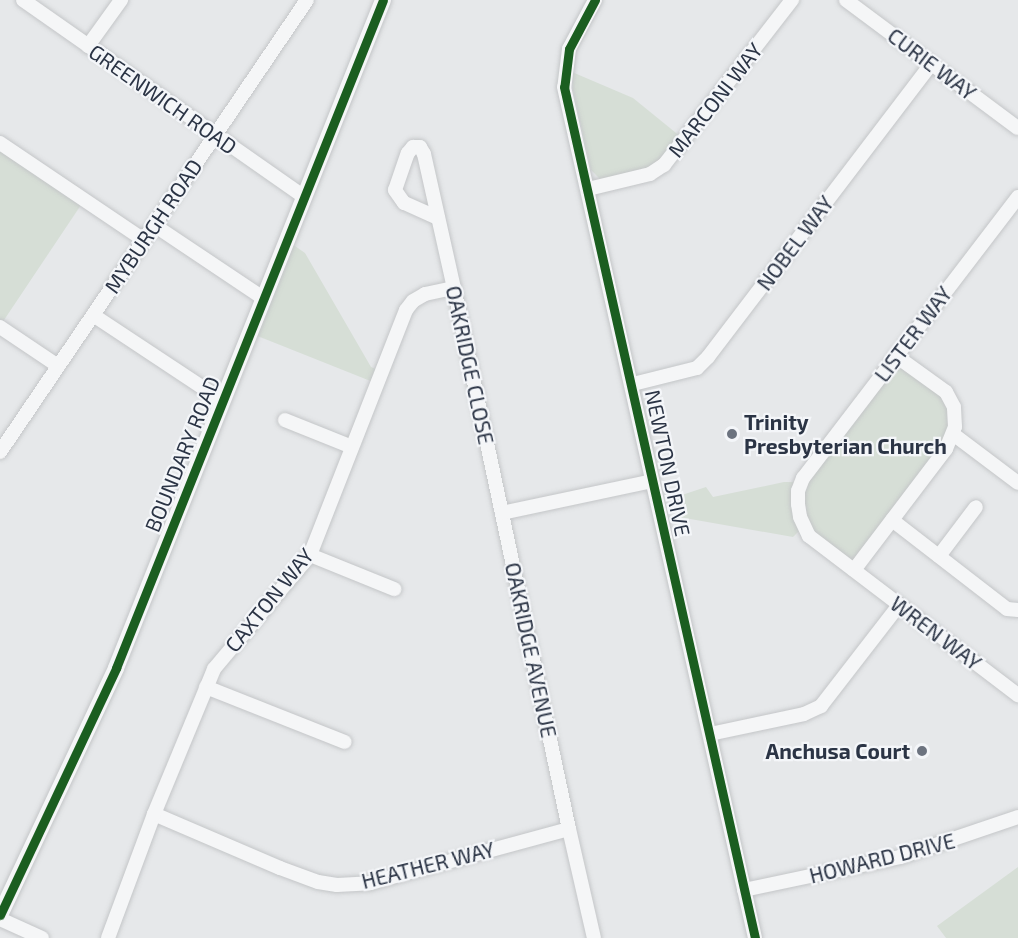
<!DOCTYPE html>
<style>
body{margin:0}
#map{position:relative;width:1018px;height:938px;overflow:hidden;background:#e6e8ea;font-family:"Exo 2",sans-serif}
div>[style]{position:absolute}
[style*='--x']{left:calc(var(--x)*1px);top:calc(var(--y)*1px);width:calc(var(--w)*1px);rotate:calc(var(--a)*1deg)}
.green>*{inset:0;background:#d6ded6}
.roads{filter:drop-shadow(0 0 2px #c4c6c8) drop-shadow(0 0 2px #c4c6c8)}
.minor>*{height:14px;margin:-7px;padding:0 7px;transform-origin:7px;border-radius:7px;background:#f5f6f7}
.tertiary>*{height:16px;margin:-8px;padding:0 8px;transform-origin:8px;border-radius:8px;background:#f5f6f7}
.cycleway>*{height:9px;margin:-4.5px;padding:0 4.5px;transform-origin:4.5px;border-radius:4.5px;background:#1b5e20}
.dots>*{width:16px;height:16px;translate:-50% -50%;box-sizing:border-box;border:3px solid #f4f6f9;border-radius:50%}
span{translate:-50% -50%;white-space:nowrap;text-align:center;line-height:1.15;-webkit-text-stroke:4.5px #f4f6f9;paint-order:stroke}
.street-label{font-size:21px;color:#2b3445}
.poi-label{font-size:21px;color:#2b3445;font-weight:700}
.left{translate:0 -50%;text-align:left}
.right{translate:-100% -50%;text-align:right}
</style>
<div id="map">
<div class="green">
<div style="clip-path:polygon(572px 72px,633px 98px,681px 137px,654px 166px,640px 171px,600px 179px,591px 170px,573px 90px)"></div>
<div style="clip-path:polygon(0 143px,85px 199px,0 326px)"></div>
<div style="clip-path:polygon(292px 244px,305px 253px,371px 367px,378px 370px,373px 382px,255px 335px)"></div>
<div style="clip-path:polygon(896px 356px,946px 392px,955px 427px,854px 570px,803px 527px,803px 478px)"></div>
<div style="clip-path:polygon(784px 482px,795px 482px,800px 530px,793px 537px,679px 517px,676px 497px,706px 487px,713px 497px)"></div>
<div style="clip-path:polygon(1018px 867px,1018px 938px,946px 938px,937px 926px)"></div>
</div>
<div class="roads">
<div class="minor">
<div style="--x:23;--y:0;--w:343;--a:35"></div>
<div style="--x:595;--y:0;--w:55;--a:118"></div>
<div style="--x:569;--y:49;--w:38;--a:97"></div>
<div style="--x:564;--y:87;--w:872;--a:77.35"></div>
<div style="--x:846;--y:0;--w:214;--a:36.7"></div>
<div style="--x:88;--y:46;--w:57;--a:-54.3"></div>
<div style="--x:0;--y:143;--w:174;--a:34"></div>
<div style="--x:588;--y:189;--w:64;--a:-13.6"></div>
<div style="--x:650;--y:174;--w:17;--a:-33"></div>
<div style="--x:664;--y:165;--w:209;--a:-52.2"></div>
<div style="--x:1018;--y:197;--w:354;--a:127.4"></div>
<div style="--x:803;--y:478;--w:14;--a:111"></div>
<div style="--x:798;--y:491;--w:13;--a:90"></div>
<div style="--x:798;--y:504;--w:13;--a:81"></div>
<div style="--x:800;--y:517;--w:21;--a:65"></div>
<div style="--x:809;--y:536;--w:263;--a:37.3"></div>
<div style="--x:438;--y:218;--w:37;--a:-156"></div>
<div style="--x:404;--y:203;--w:16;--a:-125"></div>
<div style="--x:395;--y:190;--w:39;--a:-71"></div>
<div style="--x:408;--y:153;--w:8;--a:-50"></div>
<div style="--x:413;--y:147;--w:7;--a:0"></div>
<div style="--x:420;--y:147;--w:8;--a:60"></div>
<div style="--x:424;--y:154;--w:137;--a:77.4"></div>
<div style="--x:454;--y:288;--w:553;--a:78"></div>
<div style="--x:569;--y:829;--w:112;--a:77.1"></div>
<div style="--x:154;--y:225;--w:131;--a:33.8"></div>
<div style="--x:93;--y:315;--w:156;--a:33.5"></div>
<div style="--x:0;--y:327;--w:70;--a:33.9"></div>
<div style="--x:633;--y:384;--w:66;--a:-14"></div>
<div style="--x:697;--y:368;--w:16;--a:-45"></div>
<div style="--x:708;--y:357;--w:368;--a:-52.7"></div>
<div style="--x:285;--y:420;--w:72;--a:21.9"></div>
<div style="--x:953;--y:434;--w:81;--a:37"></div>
<div style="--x:0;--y:452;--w:546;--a:-55.82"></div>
<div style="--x:502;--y:513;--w:153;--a:-12"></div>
<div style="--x:892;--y:520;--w:145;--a:37.7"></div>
<div style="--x:1007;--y:609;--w:11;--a:5"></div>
<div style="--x:310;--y:555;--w:91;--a:22"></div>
<div style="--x:939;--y:556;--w:61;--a:-52.9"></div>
<div style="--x:854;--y:570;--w:152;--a:-52.8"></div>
<div style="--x:946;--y:449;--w:24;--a:-68"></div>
<div style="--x:955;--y:427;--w:20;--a:-93"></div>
<div style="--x:954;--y:407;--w:17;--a:-118"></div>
<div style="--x:946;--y:392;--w:62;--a:-144.2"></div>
<div style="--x:206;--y:687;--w:149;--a:21.6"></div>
<div style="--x:710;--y:734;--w:96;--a:-12"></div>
<div style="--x:804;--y:714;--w:19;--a:-25"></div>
<div style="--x:821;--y:706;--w:128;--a:-52.3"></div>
<div style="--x:154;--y:814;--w:137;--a:23.2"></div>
<div style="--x:280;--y:868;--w:40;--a:20.2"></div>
<div style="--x:318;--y:882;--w:19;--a:9"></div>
<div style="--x:337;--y:885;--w:33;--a:-3"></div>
<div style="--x:370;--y:883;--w:206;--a:-15.2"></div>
<div style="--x:744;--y:890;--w:159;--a:-11.9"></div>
<div style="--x:900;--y:857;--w:125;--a:-18.7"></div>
<div style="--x:0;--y:919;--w:46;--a:24.3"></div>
<div style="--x:108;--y:938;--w:132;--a:-69.6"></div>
<div style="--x:154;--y:814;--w:157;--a:-67.5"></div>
<div style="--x:214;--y:669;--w:149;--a:-49.9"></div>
<div style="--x:310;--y:555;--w:263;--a:-68.6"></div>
<div style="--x:406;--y:310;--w:11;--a:-52"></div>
<div style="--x:413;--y:301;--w:14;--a:-30"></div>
<div style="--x:425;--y:294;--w:30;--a:-12"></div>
</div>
<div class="tertiary">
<div style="--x:0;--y:915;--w:273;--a:-64.8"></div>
<div style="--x:116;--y:668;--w:719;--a:-68.21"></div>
</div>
</div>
<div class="cycleway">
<div style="--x:595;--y:0;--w:55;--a:118"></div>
<div style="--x:569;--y:49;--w:38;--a:97"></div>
<div style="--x:564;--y:87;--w:872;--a:77.35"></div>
<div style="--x:0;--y:915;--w:273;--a:-64.8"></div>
<div style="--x:116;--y:668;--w:719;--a:-68.21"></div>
</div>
<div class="dots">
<div style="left:732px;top:434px;background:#6c737f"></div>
<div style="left:922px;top:751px;background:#6c737f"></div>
</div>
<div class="street-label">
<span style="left:932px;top:64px;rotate:37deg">CURIE WAY</span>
<span style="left:163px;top:99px;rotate:35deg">GREENWICH ROAD</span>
<span style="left:715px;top:100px;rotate:-52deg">MARCONI WAY</span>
<span style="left:153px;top:226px;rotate:-56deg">MYBURGH ROAD</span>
<span style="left:795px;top:243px;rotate:-53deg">NOBEL WAY</span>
<span style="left:913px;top:334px;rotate:-53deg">LISTER WAY</span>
<span style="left:470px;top:365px;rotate:78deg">OAKRIDGE CLOSE</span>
<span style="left:182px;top:454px;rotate:-68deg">BOUNDARY ROAD</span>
<span style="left:668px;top:463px;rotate:78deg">NEWTON DRIVE</span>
<span style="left:269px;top:600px;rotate:-51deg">CAXTON WAY</span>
<span style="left:936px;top:633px;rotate:37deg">WREN WAY</span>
<span style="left:531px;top:650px;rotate:78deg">OAKRIDGE AVENUE</span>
<span style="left:882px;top:858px;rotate:-14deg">HOWARD DRIVE</span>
<span style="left:428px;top:865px;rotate:-14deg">HEATHER WAY</span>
</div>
<div class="poi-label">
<span class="left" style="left:744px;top:434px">Trinity<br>Presbyterian Church</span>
<span class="right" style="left:910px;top:751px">Anchusa Court</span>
</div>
</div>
